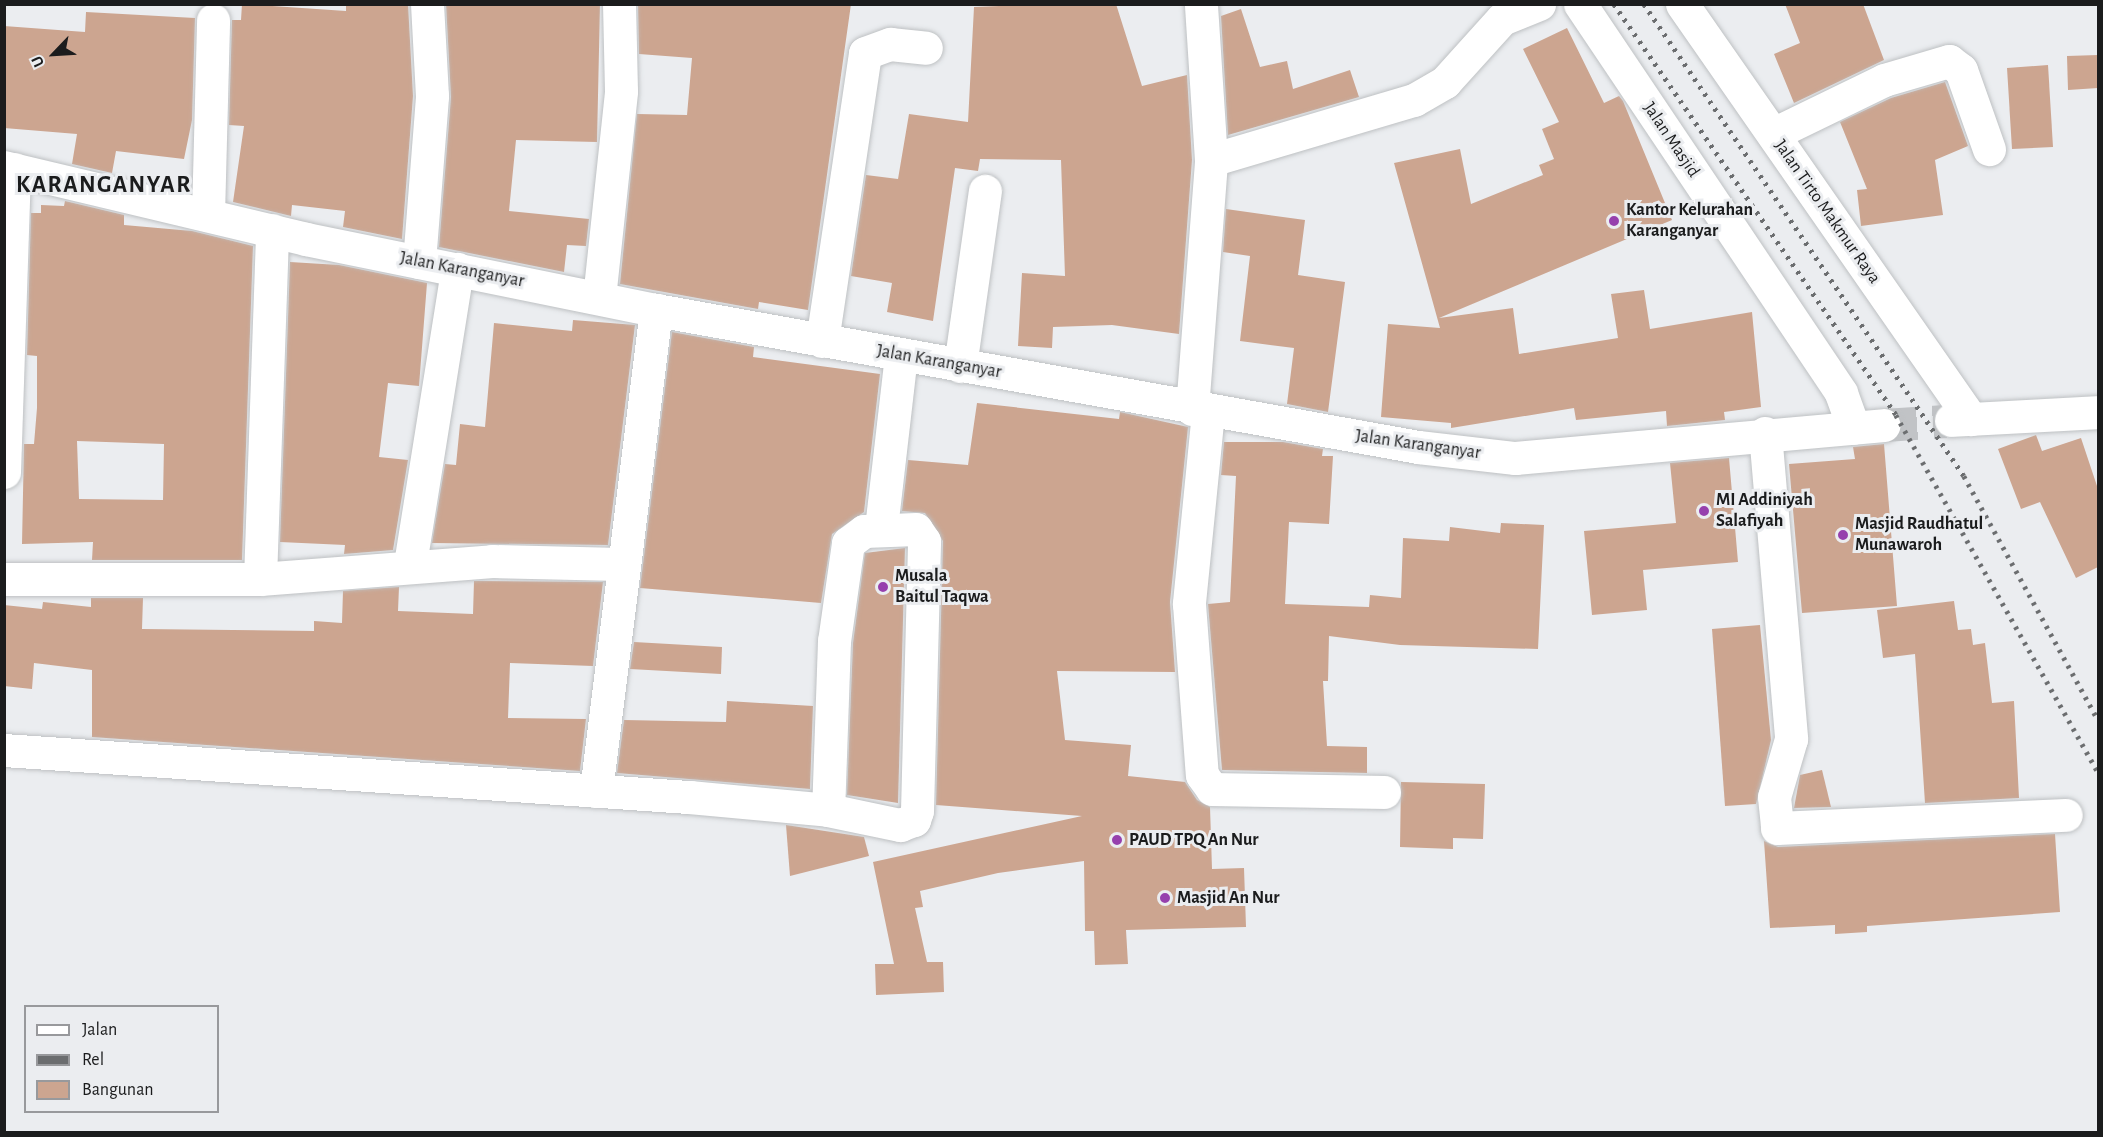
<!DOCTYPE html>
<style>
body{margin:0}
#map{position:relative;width:2103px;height:1137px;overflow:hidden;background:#ebedf0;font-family:"Alegreya Sans",sans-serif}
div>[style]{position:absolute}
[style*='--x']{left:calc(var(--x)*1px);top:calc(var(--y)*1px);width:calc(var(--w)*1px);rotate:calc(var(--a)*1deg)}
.building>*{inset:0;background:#cca590}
.minor-tunnel>*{height:33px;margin-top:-16.5px;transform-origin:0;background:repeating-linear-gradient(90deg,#c1c3c6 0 33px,transparent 0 49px)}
.roads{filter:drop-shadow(0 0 2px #bec1c3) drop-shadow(0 0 2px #bec1c3)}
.minor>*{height:33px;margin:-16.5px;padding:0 16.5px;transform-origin:16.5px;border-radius:16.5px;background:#fff}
.rail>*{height:4.5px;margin-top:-2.25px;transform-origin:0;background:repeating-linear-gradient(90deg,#6b6d6f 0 3px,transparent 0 9px)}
.dots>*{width:16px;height:16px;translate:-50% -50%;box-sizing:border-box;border:3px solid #ebedf0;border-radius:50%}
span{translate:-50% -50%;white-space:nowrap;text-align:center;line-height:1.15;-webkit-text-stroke:6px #ebedf0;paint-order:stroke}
.street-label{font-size:18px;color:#1b1c1d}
.poi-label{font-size:18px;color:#1b1c1d;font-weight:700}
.left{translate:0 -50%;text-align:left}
.district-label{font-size:24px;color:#1b1c1d;font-weight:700;letter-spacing:1.5px}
.frame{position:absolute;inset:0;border:6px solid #1b1c1d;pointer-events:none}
.legend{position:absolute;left:24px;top:1005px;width:195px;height:108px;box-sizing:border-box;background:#ebedf0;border:2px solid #98999c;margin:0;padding:8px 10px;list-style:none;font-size:18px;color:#1b1c1d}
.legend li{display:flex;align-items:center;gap:12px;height:30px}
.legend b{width:30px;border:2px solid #98999c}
.north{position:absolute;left:24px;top:24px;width:60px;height:60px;-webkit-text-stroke:4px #ebedf0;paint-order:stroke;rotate:245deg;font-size:16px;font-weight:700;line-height:24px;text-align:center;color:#1b1c1d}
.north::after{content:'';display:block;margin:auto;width:21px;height:27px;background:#1b1c1d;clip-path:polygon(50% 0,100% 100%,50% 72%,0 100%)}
</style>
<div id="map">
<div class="building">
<div style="clip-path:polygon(242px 4px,346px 11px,346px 4px,408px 4px,413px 96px,402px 239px,343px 227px,345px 211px,292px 205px,291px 216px,233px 202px,244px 126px,229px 125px,232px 20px,241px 20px)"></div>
<div style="clip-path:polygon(446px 4px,600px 4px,597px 142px,516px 140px,509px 211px,589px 219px,586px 246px,567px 245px,564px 272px,439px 247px,451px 97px)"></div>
<div style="clip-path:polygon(638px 4px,851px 4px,808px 310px,759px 302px,758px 309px,620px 284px,637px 114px,687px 115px,692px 58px,639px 54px)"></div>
<div style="clip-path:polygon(1047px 4px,1116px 4px,1142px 86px,1187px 75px,1192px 160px,1179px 334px,1112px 325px,1053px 327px,1052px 348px,1018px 346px,1022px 273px,1065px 276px,1061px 160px,980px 159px,978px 171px,955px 168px,933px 321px,887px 312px,892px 283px,851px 276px,866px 175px,898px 179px,909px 114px,968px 122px,974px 7px)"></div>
<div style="clip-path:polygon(1785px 4px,1863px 4px,1884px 60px,1794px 103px,1774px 54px,1800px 43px)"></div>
<div style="clip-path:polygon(1241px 9px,1260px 67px,1287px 61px,1293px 89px,1350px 70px,1359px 97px,1228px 135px,1221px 16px)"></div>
<div style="clip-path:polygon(86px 12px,195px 18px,192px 120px,184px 159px,116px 151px,112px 173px,72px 164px,77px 134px,4px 128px,4px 26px,85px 32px)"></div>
<div style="clip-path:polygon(1567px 28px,1604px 103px,1619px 96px,1623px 101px,1672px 220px,1439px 318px,1513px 308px,1519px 354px,1618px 338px,1611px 294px,1644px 290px,1650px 329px,1752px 312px,1761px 407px,1724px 412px,1725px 420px,1667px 426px,1666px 411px,1576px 420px,1574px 408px,1451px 428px,1451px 423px,1381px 417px,1388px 324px,1440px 328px,1394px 163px,1460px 149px,1471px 204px,1543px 175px,1539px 165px,1554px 159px,1542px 129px,1559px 122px,1523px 49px)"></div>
<div style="clip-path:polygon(2098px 55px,2098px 88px,2068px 90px,2067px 56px)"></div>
<div style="clip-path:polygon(2048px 65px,2053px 147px,2012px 149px,2007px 68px)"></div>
<div style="clip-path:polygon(1945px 82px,1968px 146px,1935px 160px,1943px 215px,1861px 226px,1857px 190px,1867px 189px,1840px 122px,1891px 98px)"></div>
<div style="clip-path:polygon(evenodd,65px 201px,124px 215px,124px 225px,192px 231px,253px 246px,242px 560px,92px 560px,93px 542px,22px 544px,24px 444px,34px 444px,37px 408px,37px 356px,27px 355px,31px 213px,41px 213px,41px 205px,64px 206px,65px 201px,77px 441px,164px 444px,163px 500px,79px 499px,77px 441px)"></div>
<div style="clip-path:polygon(1226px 209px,1305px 220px,1298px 275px,1345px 282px,1328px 412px,1287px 404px,1294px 348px,1240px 341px,1250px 256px,1223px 252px)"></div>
<div style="clip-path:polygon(290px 262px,339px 265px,427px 283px,419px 386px,388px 383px,379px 457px,408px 460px,393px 550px,344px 554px,345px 545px,280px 542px)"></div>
<div style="clip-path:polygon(573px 320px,635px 325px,608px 545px,432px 543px,445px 464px,456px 465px,460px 424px,485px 427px,494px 323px,572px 331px)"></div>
<div style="clip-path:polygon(672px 332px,754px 347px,753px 357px,880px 374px,864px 512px,832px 534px,821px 603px,640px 588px)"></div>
<div style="clip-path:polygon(977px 403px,1119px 419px,1120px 412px,1188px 427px,1170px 602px,1175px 672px,1057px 671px,1065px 740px,1131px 745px,1128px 776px,1185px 782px,1197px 800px,1210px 807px,1212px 869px,1244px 868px,1246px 927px,1126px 930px,1128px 964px,1095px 965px,1094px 931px,1085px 931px,1084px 861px,998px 873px,920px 891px,923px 907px,915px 908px,927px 962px,943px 962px,944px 992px,876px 995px,875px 964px,894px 964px,873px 862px,1082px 816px,936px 805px,943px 541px,925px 513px,902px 511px,908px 460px,968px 465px)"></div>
<div style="clip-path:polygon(2036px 435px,2042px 451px,2081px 438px,2098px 489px,2098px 567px,2076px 578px,2040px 502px,2021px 509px,1998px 449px)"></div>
<div style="clip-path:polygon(1224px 442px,1283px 442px,1323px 449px,1322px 456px,1333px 456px,1329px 524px,1289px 522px,1285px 604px,1369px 607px,1370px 595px,1401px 598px,1403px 538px,1449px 541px,1450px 527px,1500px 533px,1501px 523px,1544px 525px,1538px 649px,1400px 645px,1329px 636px,1328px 681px,1323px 681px,1327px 746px,1367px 747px,1367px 773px,1222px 770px,1208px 604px,1230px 602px,1236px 476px,1221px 475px)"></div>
<div style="clip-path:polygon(1884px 444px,1897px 606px,1802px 613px,1789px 464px,1855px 459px,1853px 447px)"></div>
<div style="clip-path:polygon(1729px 458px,1738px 562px,1643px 570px,1647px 610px,1592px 615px,1584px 531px,1676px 523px,1670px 463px)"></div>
<div style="clip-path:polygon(905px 548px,898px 803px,847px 795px,853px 643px,865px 553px)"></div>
<div style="clip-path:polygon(474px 581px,603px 582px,593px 666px,510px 663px,508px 718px,586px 719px,580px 771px,92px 737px,92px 670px,34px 663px,32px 689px,4px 686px,4px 605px,42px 609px,43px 602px,91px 607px,91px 598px,143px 598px,142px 629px,314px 631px,314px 621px,342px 623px,343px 591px,399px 587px,398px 611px,473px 614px)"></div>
<div style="clip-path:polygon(1954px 601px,1958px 630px,1971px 629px,1973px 645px,1985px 643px,1992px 703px,2014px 701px,2019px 798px,1925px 803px,1915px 654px,1883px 658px,1877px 610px)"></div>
<div style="clip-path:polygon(1760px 625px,1771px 740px,1756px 804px,1725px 806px,1712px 629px)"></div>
<div style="clip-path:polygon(634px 642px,722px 647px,721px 674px,630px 669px)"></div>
<div style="clip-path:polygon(727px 701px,813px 706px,810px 789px,617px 773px,624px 720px,726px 722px)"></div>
<div style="clip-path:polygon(1822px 770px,1831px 807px,1794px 808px,1800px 775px)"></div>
<div style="clip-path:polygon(1401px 782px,1485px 784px,1483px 839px,1453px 838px,1453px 849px,1400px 847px)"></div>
<div style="clip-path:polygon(786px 825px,864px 837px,869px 856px,790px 876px)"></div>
<div style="clip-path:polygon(2055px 834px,2060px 912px,1867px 926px,1867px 932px,1835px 934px,1835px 925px,1770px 928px,1764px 841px,1778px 847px)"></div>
</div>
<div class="minor-tunnel">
<div style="--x:1884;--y:425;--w:62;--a:-3.7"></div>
</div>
<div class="roads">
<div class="minor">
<div style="--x:1580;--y:4;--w:468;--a:56.1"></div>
<div style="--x:1841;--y:393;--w:37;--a:70"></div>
<div style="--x:1682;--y:4;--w:506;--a:55.15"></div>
<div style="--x:1773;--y:134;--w:123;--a:-25.9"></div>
<div style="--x:1884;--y:80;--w:68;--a:-16.3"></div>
<div style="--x:1949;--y:61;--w:15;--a:37"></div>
<div style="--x:1961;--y:70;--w:84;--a:70.5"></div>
<div style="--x:1211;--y:160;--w:212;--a:-16.5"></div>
<div style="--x:1414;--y:100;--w:36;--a:-30"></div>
<div style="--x:1445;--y:82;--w:85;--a:-47.9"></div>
<div style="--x:1502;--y:19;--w:40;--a:-22"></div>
<div style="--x:4;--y:167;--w:310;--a:13.4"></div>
<div style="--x:306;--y:239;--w:357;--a:11.5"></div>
<div style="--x:656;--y:310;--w:774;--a:10.19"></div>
<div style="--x:1418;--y:447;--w:98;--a:6.5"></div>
<div style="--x:1515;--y:458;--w:370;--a:-5.1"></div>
<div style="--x:208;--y:215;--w:195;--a:-88.5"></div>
<div style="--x:419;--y:262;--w:167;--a:-85.5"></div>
<div style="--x:432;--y:96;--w:92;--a:-93.1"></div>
<div style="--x:599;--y:298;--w:208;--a:-83.9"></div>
<div style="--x:621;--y:91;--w:87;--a:-91.3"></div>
<div style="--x:822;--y:341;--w:291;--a:-81.5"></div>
<div style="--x:865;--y:53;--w:27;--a:-20"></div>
<div style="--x:890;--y:44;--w:36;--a:6"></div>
<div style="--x:960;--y:366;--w:177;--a:-81.9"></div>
<div style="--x:1192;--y:409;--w:250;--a:-85.6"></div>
<div style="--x:1211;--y:160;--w:156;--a:-93.7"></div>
<div style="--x:1208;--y:412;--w:193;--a:95.7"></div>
<div style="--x:1189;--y:604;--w:171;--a:85.7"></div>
<div style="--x:1202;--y:775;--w:17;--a:54"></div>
<div style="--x:1212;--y:789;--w:172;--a:1"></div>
<div style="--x:1951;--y:420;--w:147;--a:-3.1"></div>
<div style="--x:1765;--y:433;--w:307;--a:85.1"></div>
<div style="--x:1791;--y:739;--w:60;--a:106.3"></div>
<div style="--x:1774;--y:797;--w:31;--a:84"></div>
<div style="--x:1777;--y:828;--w:289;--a:-2.6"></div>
<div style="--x:4;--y:472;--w:303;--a:-88.1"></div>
<div style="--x:881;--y:528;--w:174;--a:-83.4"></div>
<div style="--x:410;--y:564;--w:299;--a:-80.9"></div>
<div style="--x:4;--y:579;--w:256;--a:0"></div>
<div style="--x:260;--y:579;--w:233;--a:-4.4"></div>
<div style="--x:492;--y:561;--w:128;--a:1.3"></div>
<div style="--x:260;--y:579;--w:349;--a:-88"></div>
<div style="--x:4;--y:750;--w:687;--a:3.93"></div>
<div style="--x:689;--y:797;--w:140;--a:5.3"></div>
<div style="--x:828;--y:810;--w:74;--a:11.8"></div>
<div style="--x:900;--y:825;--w:15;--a:-20"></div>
<div style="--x:914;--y:820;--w:9;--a:-72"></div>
<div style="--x:917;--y:811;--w:270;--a:-88.5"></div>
<div style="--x:924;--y:541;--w:14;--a:-124"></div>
<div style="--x:916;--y:529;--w:52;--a:177.8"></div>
<div style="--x:864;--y:531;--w:20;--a:143"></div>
<div style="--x:848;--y:543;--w:99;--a:98.1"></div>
<div style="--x:834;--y:641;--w:169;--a:92"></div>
<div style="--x:596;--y:791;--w:485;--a:-82.9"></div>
</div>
</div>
<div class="rail">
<div style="--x:1614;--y:4;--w:498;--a:55.5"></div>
<div style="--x:1896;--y:415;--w:410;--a:60.5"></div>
<div style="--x:1644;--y:4;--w:570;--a:55.86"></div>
<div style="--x:1964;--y:476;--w:278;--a:61.2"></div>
</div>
<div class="dots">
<div style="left:1614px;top:221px;background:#9640ad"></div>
<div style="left:1704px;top:511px;background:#9640ad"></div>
<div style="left:1843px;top:535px;background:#9640ad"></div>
<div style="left:883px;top:587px;background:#9640ad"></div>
<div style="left:1117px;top:840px;background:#9640ad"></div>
<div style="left:1165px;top:898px;background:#9640ad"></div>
</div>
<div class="street-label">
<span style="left:1671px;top:140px;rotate:56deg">Jalan Masjid</span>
<span style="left:1827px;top:212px;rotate:55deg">Jalan Tirto Makmur Raya</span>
<span style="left:462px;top:270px;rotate:11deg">Jalan Karanganyar</span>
<span style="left:939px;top:362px;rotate:10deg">Jalan Karanganyar</span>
<span style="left:1418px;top:445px;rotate:8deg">Jalan Karanganyar</span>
</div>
<div class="poi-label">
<span class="left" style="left:1626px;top:221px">Kantor Kelurahan<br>Karanganyar</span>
<span class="left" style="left:1716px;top:511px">MI Addiniyah<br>Salafiyah</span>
<span class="left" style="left:1855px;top:535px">Masjid Raudhatul<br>Munawaroh</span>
<span class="left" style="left:895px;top:587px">Musala<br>Baitul Taqwa</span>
<span class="left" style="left:1129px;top:840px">PAUD TPQ An Nur</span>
<span class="left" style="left:1177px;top:898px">Masjid An Nur</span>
</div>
<div class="district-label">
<span style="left:104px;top:186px">KARANGANYAR</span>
</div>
<div class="frame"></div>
<ul class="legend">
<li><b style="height:8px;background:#fff"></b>Jalan</li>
<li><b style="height:8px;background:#6b6d6f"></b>Rel</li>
<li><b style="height:16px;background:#cca590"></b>Bangunan</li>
</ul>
<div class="north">U</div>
</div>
